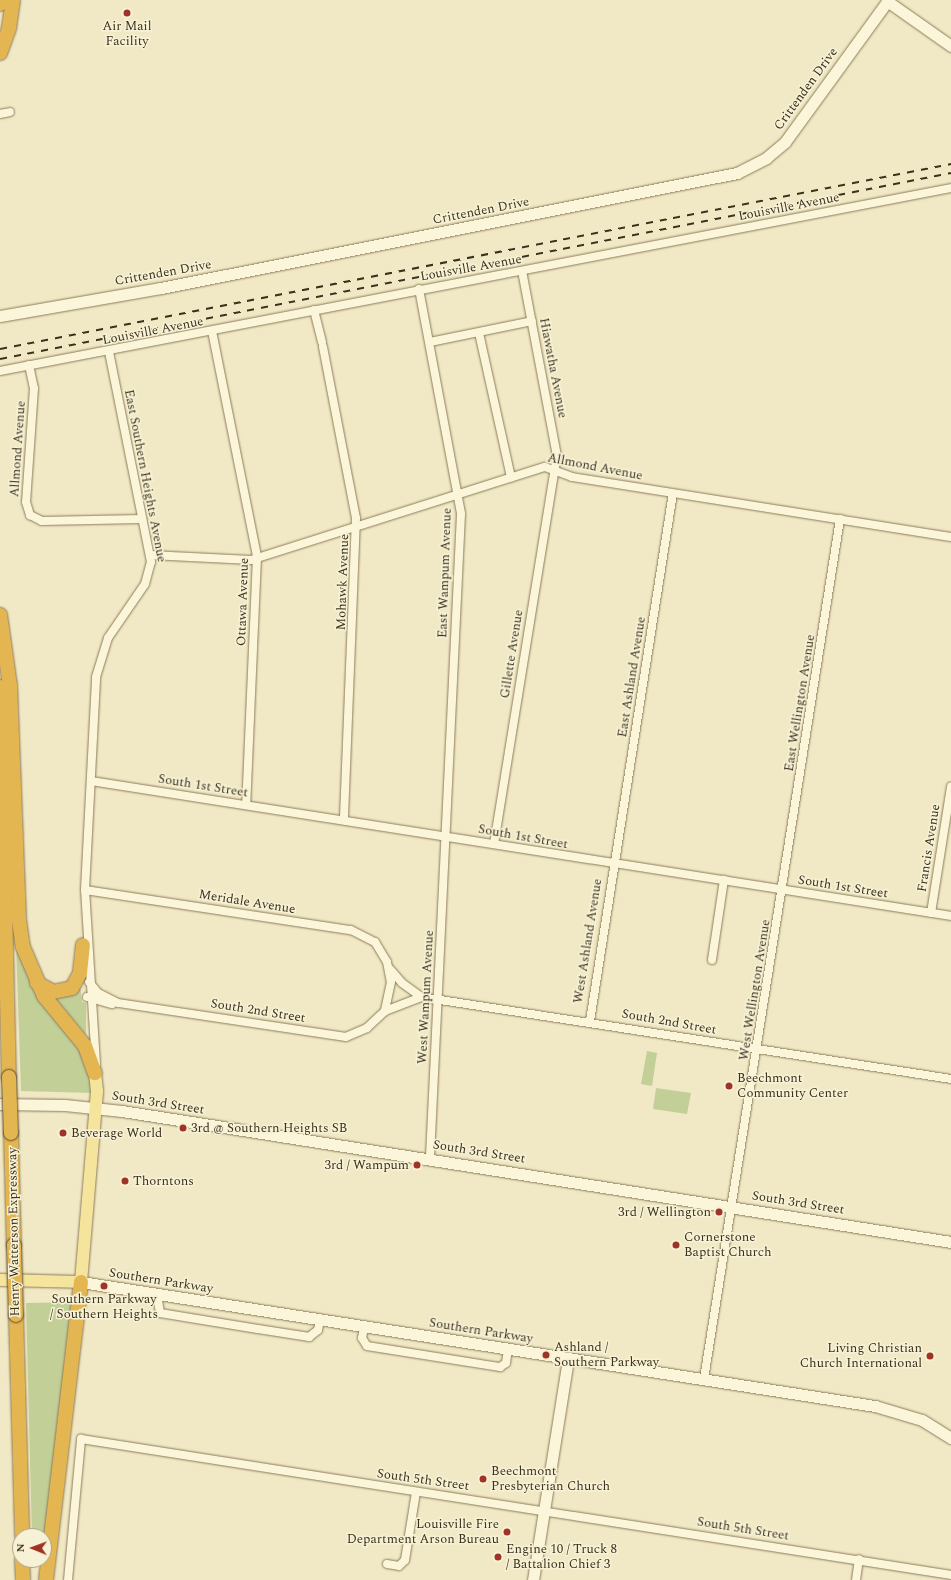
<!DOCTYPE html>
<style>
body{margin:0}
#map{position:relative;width:951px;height:1580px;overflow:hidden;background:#f1e9c5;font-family:Spectral,serif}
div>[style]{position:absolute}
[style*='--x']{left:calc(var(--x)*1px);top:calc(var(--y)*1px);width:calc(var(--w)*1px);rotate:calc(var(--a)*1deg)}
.green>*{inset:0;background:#c2d098}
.roads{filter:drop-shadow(0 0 1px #8d7b5a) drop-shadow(0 0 1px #8d7b5a)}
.street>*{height:8px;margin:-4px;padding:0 4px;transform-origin:4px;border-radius:4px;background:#fbf5d9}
.secondary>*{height:11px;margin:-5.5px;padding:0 5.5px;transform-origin:5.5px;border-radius:5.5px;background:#fbf5d9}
.primary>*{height:12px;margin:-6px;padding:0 6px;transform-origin:6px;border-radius:6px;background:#f5e49b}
.highway>*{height:14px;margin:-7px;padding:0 7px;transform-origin:7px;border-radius:7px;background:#e4b652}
.rail>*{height:2px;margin-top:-1px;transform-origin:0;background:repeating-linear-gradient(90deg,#3c301e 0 7px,transparent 0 14px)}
.bridges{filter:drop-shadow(0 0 1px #5a482e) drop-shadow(0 0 1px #5a482e)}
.highway-bridge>*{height:14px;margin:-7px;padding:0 7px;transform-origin:7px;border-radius:7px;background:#e4b652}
.dots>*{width:11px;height:11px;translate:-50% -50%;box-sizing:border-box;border:2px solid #f7f2d5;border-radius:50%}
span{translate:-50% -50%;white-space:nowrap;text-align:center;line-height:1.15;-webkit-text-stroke:3px #f7f2d5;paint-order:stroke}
.poi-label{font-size:13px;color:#3c301e}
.left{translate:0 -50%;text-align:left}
.right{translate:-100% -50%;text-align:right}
.street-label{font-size:13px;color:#3c301e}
.north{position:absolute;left:12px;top:1528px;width:40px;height:40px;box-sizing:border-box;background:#f7f2d5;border:1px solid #aca48c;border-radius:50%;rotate:271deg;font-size:11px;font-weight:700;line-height:16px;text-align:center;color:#3c301e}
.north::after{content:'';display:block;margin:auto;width:14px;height:18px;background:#9f3426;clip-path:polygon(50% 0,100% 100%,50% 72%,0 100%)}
</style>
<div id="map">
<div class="green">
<div style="clip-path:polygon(16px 945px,31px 983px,79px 1047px,89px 1071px,91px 1093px,21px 1091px)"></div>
<div style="clip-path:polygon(80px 986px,82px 1002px,86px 1003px,86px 1035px,55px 998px,70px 995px)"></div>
<div style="clip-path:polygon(647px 1051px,657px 1053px,652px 1086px,641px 1084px)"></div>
<div style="clip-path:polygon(656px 1088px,691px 1093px,687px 1114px,653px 1109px)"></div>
<div style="clip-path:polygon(75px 1302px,44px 1548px,44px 1536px,32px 1536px,26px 1303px)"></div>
</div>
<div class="roads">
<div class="street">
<div style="--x:0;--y:114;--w:10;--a:-11"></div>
<div style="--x:419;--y:289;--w:229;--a:79.4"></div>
<div style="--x:461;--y:514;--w:645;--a:92.76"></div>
<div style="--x:314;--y:310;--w:33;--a:76"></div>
<div style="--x:212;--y:331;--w:230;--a:78.7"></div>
<div style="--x:257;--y:557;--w:248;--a:92.5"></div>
<div style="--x:479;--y:333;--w:148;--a:77.5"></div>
<div style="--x:430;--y:342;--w:104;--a:-11.6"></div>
<div style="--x:323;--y:347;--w:174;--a:79.1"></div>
<div style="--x:356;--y:518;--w:302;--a:92.3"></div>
<div style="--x:29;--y:365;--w:24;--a:78"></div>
<div style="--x:34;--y:388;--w:114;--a:94"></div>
<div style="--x:26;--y:502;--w:14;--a:73"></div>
<div style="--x:30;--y:515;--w:13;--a:27"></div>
<div style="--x:42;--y:521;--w:100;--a:-1.1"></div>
<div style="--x:0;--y:371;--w:968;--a:-10.89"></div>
<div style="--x:150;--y:555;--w:101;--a:2.8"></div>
<div style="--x:251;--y:560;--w:308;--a:-17.6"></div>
<div style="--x:545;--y:467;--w:29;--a:20"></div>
<div style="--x:572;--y:477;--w:384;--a:9"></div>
<div style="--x:91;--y:781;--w:871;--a:8.92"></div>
<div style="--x:494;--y:844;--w:393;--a:-80.8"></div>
<div style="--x:557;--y:456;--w:188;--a:-100.7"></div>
<div style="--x:85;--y:890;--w:269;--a:8.6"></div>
<div style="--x:351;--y:930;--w:27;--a:27"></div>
<div style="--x:375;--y:942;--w:23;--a:59"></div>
<div style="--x:387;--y:962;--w:20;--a:79"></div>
<div style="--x:391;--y:982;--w:30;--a:102"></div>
<div style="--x:385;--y:1011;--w:25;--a:137"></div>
<div style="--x:367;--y:1028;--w:23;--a:157"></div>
<div style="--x:346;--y:1037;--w:231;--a:-171.5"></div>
<div style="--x:118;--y:1003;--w:22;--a:-153"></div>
<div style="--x:98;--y:993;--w:14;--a:-129"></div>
<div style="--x:931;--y:913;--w:128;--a:-81"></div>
<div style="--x:712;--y:960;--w:81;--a:-81.5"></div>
<div style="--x:390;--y:969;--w:18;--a:49"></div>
<div style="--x:402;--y:983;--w:24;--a:36"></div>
<div style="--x:87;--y:997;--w:26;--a:16"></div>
<div style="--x:385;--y:1011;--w:39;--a:-21"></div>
<div style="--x:421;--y:997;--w:536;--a:8.79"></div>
<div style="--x:590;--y:1021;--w:534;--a:-81.07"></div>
<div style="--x:96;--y:1064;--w:174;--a:-93.6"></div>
<div style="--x:85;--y:890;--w:213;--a:-87"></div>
<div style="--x:96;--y:677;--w:41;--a:-72.9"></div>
<div style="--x:108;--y:638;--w:65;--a:-55.6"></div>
<div style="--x:145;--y:584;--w:23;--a:-75"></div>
<div style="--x:151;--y:562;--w:214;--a:-101.3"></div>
<div style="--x:157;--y:1294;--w:19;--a:81"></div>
<div style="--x:160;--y:1313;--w:99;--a:9.3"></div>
<div style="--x:258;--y:1329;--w:52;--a:8.9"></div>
<div style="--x:309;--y:1337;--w:11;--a:-38"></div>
<div style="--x:318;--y:1330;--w:10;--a:-79"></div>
<div style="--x:364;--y:1327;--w:11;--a:100"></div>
<div style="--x:362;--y:1338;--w:9;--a:58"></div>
<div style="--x:367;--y:1346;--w:135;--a:9"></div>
<div style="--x:500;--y:1367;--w:7;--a:-34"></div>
<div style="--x:506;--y:1363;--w:15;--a:-82"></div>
<div style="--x:704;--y:1379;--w:871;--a:-81.01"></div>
<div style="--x:387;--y:1564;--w:12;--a:9"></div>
<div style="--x:399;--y:1566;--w:8;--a:-45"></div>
<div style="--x:405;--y:1560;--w:69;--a:-80.8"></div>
<div style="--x:68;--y:1580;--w:142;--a:-84.7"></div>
<div style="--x:81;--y:1439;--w:881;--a:8.88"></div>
<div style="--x:856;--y:1580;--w:21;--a:-82"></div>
</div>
<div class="secondary">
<div style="--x:887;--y:1;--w:78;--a:35.1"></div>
<div style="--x:0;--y:316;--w:163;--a:-9.9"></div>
<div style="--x:161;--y:288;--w:587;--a:-11.29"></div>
<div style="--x:737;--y:173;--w:33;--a:-27"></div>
<div style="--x:766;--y:158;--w:25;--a:-40"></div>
<div style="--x:785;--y:142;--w:175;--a:-54"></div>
<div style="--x:0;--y:1104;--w:65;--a:0.9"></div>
<div style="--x:65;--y:1105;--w:57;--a:6"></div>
<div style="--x:122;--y:1111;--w:839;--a:8.98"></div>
<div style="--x:81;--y:1282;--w:804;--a:8.88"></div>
<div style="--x:875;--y:1406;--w:49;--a:16.6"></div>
<div style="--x:922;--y:1420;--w:34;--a:32"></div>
<div style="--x:533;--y:1580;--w:224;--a:-81"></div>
</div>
<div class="primary">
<div style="--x:0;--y:1280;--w:81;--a:1.4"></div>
<div style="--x:81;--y:1282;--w:192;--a:-85.2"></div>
<div style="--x:97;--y:1091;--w:18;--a:-96"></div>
</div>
<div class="highway">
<div style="--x:0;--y:4;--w:4;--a:-90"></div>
<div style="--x:0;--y:53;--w:27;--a:-70"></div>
<div style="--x:9;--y:28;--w:28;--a:-82"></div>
<div style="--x:0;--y:615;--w:72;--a:82"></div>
<div style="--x:10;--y:686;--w:234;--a:87.8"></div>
<div style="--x:19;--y:920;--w:27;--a:82"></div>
<div style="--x:23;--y:947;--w:53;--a:66.8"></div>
<div style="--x:44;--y:996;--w:65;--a:50.6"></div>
<div style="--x:85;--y:1046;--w:29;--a:70"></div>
<div style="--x:0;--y:687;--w:390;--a:88.7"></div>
<div style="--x:37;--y:983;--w:18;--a:29"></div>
<div style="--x:53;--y:992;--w:19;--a:-12"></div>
<div style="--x:72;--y:988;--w:17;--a:-62"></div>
<div style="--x:80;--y:973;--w:28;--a:-84"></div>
<div style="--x:11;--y:1133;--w:112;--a:88.5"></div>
<div style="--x:16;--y:1315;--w:221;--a:88.4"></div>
<div style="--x:22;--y:1560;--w:20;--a:87"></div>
<div style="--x:46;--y:1580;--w:300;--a:-83.3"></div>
</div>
</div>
<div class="rail">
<div style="--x:0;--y:349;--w:969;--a:-11.01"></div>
<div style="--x:0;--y:359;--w:969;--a:-11.07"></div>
</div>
<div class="bridges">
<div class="highway-bridge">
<div style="--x:9;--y:1077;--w:56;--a:88"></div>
<div style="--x:14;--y:1245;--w:70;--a:88.4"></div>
</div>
</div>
<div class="dots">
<div style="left:127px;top:13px;background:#9f3426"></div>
<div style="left:729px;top:1086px;background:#9f3426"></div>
<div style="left:183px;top:1128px;background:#9f3426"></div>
<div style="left:63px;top:1133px;background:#9f3426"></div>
<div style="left:417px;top:1165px;background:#9f3426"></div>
<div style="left:125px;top:1181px;background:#9f3426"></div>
<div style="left:719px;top:1212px;background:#9f3426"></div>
<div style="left:676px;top:1245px;background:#9f3426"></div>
<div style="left:104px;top:1286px;background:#9f3426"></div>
<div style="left:546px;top:1355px;background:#9f3426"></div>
<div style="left:930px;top:1356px;background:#9f3426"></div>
<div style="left:483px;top:1479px;background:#9f3426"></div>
<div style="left:507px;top:1532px;background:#9f3426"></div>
<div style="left:498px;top:1557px;background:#9f3426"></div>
</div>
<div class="poi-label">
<span style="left:127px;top:34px">Air Mail<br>Facility</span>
<span class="left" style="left:737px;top:1086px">Beechmont<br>Community Center</span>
<span class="left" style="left:191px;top:1128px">3rd @ Southern Heights SB</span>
<span class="left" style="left:71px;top:1133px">Beverage World</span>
<span class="right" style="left:409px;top:1165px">3rd / Wampum</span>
<span class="left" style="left:133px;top:1181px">Thorntons</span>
<span class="right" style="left:711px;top:1212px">3rd / Wellington</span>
<span class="left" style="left:684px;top:1245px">Cornerstone<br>Baptist Church</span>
<span style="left:104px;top:1307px">Southern Parkway<br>/ Southern Heights</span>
<span class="left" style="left:554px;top:1355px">Ashland /<br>Southern Parkway</span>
<span class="right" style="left:922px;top:1356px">Living Christian<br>Church International</span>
<span class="left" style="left:491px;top:1479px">Beechmont<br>Presbyterian Church</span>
<span class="right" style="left:499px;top:1532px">Louisville Fire<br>Department Arson Bureau</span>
<span class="left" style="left:506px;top:1557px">Engine 10 / Truck 8<br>/ Battalion Chief 3</span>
</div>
<div class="street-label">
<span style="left:806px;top:89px;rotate:-54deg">Crittenden Drive</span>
<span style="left:789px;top:207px;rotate:-11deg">Louisville Avenue</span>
<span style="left:481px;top:211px;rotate:-11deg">Crittenden Drive</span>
<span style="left:471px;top:268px;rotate:-10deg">Louisville Avenue</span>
<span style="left:163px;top:273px;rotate:-10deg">Crittenden Drive</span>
<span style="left:153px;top:331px;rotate:-11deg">Louisville Avenue</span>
<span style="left:553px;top:368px;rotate:79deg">Hiawatha Avenue</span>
<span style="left:18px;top:449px;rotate:-86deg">Allmond Avenue</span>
<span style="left:595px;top:467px;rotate:11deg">Allmond Avenue</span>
<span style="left:145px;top:476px;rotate:79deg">East Southern Heights Avenue</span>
<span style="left:445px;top:573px;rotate:-88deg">East Wampum Avenue</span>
<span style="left:343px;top:582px;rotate:-88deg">Mohawk Avenue</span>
<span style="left:243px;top:602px;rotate:-88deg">Ottawa Avenue</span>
<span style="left:512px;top:654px;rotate:-81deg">Gillette Avenue</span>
<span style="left:632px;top:677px;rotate:-81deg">East Ashland Avenue</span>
<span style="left:800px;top:703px;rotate:-81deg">East Wellington Avenue</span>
<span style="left:203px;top:786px;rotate:9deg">South 1st Street</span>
<span style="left:523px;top:837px;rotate:10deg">South 1st Street</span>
<span style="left:929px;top:848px;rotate:-81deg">Francis Avenue</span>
<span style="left:843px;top:887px;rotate:9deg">South 1st Street</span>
<span style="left:247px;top:902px;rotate:9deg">Meridale Avenue</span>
<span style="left:588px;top:941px;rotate:-81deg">West Ashland Avenue</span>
<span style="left:755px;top:990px;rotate:-81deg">West Wellington Avenue</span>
<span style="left:426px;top:997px;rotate:-87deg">West Wampum Avenue</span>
<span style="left:258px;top:1011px;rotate:9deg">South 2nd Street</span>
<span style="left:669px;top:1022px;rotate:10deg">South 2nd Street</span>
<span style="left:158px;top:1103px;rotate:9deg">South 3rd Street</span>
<span style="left:479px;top:1152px;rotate:9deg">South 3rd Street</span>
<span style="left:798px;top:1203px;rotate:9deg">South 3rd Street</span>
<span style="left:14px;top:1232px;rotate:-91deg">Henry Watterson Expressway</span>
<span style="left:161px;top:1281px;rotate:9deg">Southern Parkway</span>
<span style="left:481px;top:1331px;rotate:9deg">Southern Parkway</span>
<span style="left:423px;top:1480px;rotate:8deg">South 5th Street</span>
<span style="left:743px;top:1529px;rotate:9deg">South 5th Street</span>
</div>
<div class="north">N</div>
</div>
